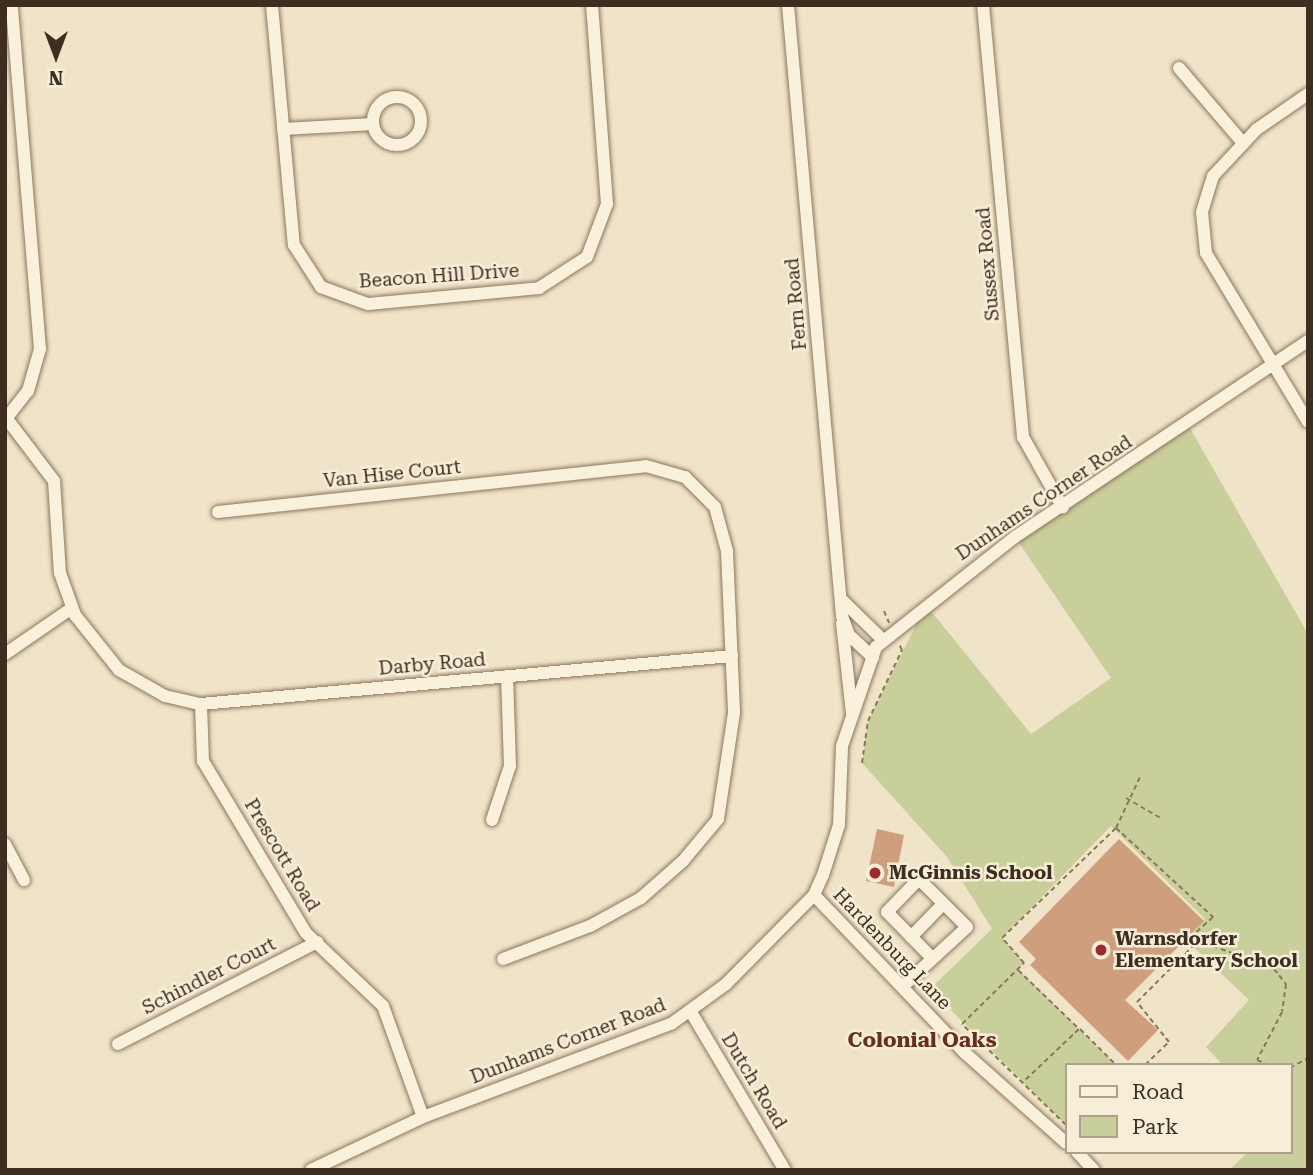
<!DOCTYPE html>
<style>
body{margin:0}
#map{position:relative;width:1313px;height:1175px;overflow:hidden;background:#f0e4c8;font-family:"Roboto Serif",serif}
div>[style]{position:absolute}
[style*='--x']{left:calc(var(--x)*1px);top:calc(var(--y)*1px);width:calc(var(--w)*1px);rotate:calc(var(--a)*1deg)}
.green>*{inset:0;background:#c9cf9b}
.building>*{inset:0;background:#cf9f7d}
.path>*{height:2px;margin-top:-1px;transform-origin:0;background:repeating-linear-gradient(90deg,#8d765c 0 5px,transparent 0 8.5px)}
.roads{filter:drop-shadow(0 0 2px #8d765c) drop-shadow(0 0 2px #8d765c)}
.minor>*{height:12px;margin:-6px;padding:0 6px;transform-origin:6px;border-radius:6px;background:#faf1dc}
.minor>.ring{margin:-6px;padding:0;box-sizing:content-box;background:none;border:12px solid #faf1dc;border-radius:50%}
.dots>*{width:19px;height:19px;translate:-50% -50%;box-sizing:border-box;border:4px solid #f7eed8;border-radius:50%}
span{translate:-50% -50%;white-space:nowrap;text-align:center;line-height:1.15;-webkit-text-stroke:5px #f7eed8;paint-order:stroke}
.street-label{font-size:19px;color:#3d2e20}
.poi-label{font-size:19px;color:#3d2e20;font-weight:700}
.left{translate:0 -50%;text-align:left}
.neighbourhood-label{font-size:21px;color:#6b2e1e;font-weight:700}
.frame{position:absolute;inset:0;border:7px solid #3d2e20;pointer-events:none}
.legend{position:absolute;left:1065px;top:1063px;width:228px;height:91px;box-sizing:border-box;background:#f7eed8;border:2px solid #ada18e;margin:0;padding:9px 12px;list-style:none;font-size:21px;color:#3d2e20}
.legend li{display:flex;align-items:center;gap:14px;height:35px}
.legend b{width:35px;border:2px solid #ada18e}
.north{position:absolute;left:21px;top:21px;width:70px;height:70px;-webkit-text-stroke:5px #f7eed8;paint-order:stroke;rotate:180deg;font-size:19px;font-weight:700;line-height:28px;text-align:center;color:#3d2e20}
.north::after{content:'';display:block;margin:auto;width:24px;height:32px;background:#3d2e20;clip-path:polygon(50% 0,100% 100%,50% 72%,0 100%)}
</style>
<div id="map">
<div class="green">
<div style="clip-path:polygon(1187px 423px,1308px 634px,1308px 1170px,1229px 1170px,1248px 1152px,1290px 1152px,1290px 1065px,1223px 1065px,1206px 1047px,1249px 1000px,1186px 940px,1205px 919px,1111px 826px,1002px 938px,1024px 963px,1018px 969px,1116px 1065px,1066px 1065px,1066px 1125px,930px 989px,992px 929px,947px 857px,862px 763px,868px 721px,926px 605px,1031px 734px,1111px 678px,1015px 537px)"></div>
</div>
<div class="building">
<div style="clip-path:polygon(877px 829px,904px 835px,894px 887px,866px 881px)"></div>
<div style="clip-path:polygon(1119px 839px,1204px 921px,1125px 1000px,1158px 1030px,1128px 1061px,1030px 965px,1036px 959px,1019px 942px)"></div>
</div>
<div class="path">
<div style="--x:884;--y:611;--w:13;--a:67"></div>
<div style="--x:862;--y:763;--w:42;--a:-81.9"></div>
<div style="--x:868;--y:721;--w:79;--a:-64.4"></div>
<div style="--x:902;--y:650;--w:7;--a:-117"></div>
<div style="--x:1126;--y:798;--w:39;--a:30"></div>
<div style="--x:1116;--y:828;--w:132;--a:42.5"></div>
<div style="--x:1213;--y:917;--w:31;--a:138"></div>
<div style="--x:1190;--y:938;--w:8;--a:67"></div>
<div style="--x:1018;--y:970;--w:85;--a:44"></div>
<div style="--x:1079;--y:1029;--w:77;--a:136.6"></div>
<div style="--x:1080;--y:1029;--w:51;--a:45"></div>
<div style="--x:1145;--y:1065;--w:33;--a:-44"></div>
<div style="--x:1169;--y:1042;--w:51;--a:-128.7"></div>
<div style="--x:1137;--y:1002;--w:79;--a:-45"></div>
<div style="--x:1193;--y:946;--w:12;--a:-14"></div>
<div style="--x:1205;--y:943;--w:74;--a:20.6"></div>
<div style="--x:1274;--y:969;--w:19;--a:51"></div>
<div style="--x:1286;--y:984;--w:28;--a:98"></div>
<div style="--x:1282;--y:1012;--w:54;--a:117.5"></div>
<div style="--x:1257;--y:1060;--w:13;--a:23"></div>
<div style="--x:1290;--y:1068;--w:21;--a:-29"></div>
<div style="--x:1066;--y:1125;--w:145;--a:-135.8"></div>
<div style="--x:962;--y:1024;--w:87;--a:-44.5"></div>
<div style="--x:1024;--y:963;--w:33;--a:-131"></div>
<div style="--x:1002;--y:938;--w:158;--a:-44"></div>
<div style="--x:1116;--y:828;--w:56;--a:-64.8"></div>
</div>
<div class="roads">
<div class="minor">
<div style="--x:272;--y:5;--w:241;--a:84.8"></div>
<div style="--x:294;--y:245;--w:50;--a:57.3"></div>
<div style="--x:321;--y:287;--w:50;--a:19.9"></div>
<div style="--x:368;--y:304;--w:172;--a:-5.3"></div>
<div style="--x:539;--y:288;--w:57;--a:-32.9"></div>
<div style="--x:587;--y:257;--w:57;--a:-69.3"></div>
<div style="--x:607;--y:204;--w:200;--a:-94.3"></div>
<div style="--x:788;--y:5;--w:613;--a:84.95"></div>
<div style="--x:842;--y:616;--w:20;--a:70"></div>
<div style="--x:849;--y:635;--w:33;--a:43"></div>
<div style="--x:983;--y:5;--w:434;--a:84.7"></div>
<div style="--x:1023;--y:437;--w:81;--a:60.6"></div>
<div style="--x:1179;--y:68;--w:99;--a:49.5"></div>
<div style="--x:1308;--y:94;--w:62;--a:145.5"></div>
<div style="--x:1257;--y:129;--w:64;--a:133.1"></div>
<div style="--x:1213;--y:176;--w:38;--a:107"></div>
<div style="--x:1202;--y:212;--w:41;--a:84.4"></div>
<div style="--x:1206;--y:253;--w:197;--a:58.9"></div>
<div class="ring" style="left:373px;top:97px;width:36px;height:36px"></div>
<div style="--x:283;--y:129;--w:90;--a:-3.2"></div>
<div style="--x:7;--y:419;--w:78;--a:52.8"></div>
<div style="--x:54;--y:481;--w:92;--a:86.3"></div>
<div style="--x:60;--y:573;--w:45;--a:70.3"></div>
<div style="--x:75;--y:615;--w:70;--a:51.3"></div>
<div style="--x:119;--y:670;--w:53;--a:29.5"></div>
<div style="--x:165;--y:696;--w:37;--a:13"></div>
<div style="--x:201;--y:704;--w:533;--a:-5.17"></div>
<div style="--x:5;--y:420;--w:37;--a:-52"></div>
<div style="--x:28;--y:391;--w:44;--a:-74.1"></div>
<div style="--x:40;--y:349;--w:345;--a:-94.7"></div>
<div style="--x:218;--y:512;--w:430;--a:-6.1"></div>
<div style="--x:646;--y:466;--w:41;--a:15.8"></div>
<div style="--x:685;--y:477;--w:42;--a:45"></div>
<div style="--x:715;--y:507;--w:46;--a:74.7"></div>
<div style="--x:727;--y:551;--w:162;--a:87.5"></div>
<div style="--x:734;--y:713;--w:107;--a:98.6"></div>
<div style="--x:718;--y:819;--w:55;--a:129.8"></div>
<div style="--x:683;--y:861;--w:56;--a:138.6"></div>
<div style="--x:641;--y:898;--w:58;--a:151.2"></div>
<div style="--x:590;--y:926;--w:93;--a:159.2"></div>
<div style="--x:841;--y:599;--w:59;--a:44.3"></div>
<div style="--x:842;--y:623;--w:91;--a:83.7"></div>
<div style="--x:5;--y:654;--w:81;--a:-34.5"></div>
<div style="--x:201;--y:704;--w:57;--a:88"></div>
<div style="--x:203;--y:761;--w:200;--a:59.1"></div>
<div style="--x:306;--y:933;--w:106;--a:43.5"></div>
<div style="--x:383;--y:1006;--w:118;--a:70.2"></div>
<div style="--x:492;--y:820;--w:57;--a:-71.6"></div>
<div style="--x:510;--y:766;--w:90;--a:-91.9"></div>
<div style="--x:5;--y:844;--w:41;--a:62.2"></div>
<div style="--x:814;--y:895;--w:219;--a:46.3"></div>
<div style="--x:965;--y:1053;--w:135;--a:41.7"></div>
<div style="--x:911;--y:937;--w:46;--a:-45.9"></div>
<div style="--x:902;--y:987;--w:88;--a:-42.7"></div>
<div style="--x:967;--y:927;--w:68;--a:-135"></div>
<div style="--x:919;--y:879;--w:46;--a:134.1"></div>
<div style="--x:887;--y:912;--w:64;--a:45.6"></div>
<div style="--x:691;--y:1012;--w:184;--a:59.3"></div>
<div style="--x:118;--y:1044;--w:224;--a:-27.1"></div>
<div style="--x:1077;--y:1152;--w:25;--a:47"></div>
<div style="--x:311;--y:1170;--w:124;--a:-25.3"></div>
<div style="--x:423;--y:1117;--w:265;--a:-20.6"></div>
<div style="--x:671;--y:1024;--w:68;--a:-36"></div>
<div style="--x:726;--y:984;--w:125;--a:-45.3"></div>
<div style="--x:814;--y:895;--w:22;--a:-66"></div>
<div style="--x:823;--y:875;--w:52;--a:-72.3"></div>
<div style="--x:839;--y:825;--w:79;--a:-87.8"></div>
<div style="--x:842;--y:746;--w:105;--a:-71"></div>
<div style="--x:876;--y:647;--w:177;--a:-38.4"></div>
<div style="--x:1015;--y:537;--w:353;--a:-33.8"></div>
</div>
</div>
<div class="dots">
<div style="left:875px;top:873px;background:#9e2a2b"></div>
<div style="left:1101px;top:950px;background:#9e2a2b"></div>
</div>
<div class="street-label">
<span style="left:988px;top:264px;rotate:-95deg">Sussex Road</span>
<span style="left:439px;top:276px;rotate:-4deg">Beacon Hill Drive</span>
<span style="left:796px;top:304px;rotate:-95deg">Fern Road</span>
<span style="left:392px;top:474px;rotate:-6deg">Van Hise Court</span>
<span style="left:1044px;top:498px;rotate:-34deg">Dunhams Corner Road</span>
<span style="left:432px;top:664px;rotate:-5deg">Darby Road</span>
<span style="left:282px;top:855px;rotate:59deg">Prescott Road</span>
<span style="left:892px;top:949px;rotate:46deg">Hardenburg Lane</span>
<span style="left:209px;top:976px;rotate:-27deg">Schindler Court</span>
<span style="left:568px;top:1041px;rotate:-21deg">Dunhams Corner Road</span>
<span style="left:754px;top:1081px;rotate:59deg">Dutch Road</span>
</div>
<div class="poi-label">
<span class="left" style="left:889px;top:873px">McGinnis School</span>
<span class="left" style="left:1115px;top:950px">Warnsdorfer<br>Elementary School</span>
</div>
<div class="neighbourhood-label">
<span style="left:922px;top:1040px">Colonial Oaks</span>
</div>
<div class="frame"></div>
<ul class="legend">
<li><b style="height:9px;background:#faf1dc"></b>Road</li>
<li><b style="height:19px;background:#c9cf9b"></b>Park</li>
</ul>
<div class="north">N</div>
</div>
